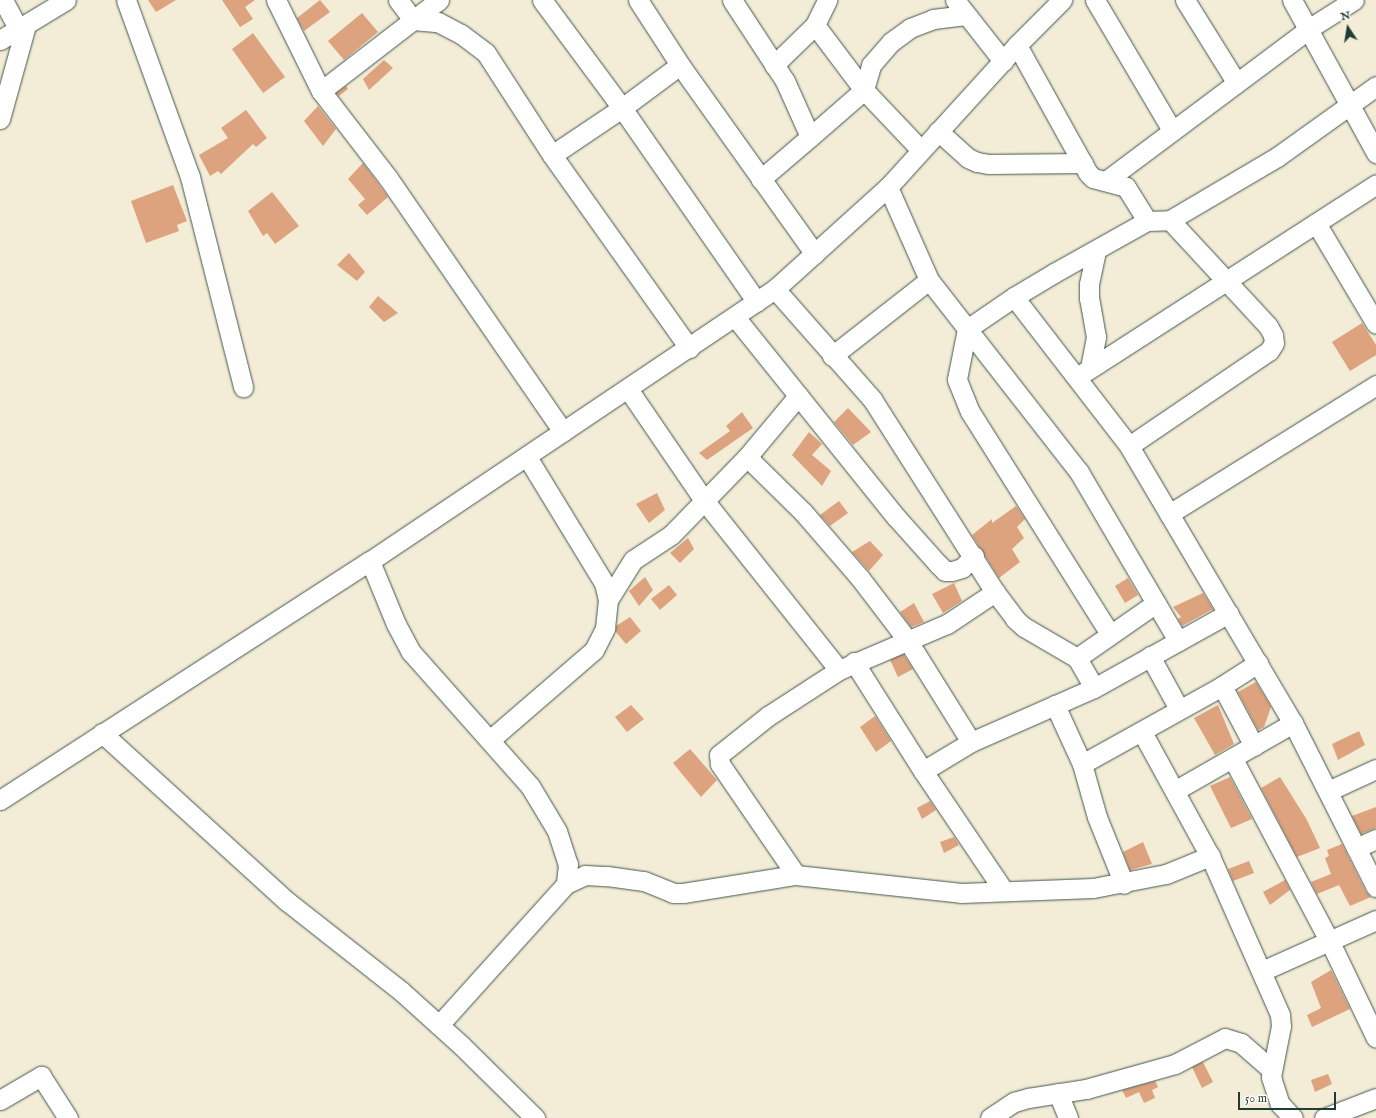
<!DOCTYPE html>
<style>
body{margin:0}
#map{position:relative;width:1376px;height:1118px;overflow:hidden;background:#f3ecd7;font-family:"IM FELL English",serif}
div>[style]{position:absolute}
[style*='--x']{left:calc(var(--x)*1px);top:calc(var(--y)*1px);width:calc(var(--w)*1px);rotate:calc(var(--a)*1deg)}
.building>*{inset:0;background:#dda27e}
.roads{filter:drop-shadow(0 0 1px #3f574c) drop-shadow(0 0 1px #3f574c)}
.minor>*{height:19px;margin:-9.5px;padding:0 9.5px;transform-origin:9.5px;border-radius:9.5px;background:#fff}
span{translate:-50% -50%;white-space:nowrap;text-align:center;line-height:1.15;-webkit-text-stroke:3.5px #fdfcf7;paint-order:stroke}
.north{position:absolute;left:1328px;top:8px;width:40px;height:40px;-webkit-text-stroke:3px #fdfcf7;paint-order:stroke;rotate:348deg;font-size:11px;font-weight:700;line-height:16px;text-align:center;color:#1f3d34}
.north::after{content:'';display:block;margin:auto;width:14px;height:18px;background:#1f3d34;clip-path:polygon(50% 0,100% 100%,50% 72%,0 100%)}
.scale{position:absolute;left:1238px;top:1092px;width:98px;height:18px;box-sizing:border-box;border:2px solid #1f3d34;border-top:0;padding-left:5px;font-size:12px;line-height:14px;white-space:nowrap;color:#1f3d34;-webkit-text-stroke:3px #fdfcf7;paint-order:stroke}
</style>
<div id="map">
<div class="building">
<div style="clip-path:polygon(148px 0,176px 0,156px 12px)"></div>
<div style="clip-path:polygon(222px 0,255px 0,245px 7px,253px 19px,240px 27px)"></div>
<div style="clip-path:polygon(320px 0,330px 12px,304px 31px,297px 18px)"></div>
<div style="clip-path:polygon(362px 13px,378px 32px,344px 60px,328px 41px)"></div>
<div style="clip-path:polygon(253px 33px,285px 77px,263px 93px,232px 49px)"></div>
<div style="clip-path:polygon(384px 60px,393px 68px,369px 90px,363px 79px)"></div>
<div style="clip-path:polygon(346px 86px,348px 89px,339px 96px,336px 93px)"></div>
<div style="clip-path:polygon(318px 106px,336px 129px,323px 146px,304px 121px)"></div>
<div style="clip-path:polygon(246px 110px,267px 138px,256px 147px,253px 144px,221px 174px,218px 171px,210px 176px,199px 155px,228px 138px,221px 128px)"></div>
<div style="clip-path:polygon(363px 163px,388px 197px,367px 215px,358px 205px,365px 199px,348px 179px)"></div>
<div style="clip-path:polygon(173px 185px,187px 221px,177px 225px,179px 231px,146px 243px,131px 201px)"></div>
<div style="clip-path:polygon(272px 192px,299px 226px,275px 244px,267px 233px,263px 236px,248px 211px)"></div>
<div style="clip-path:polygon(349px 253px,365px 272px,357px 281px,337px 265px)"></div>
<div style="clip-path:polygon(378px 296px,398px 313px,384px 322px,369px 307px)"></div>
<div style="clip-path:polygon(1362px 323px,1376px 345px,1376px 355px,1350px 371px,1332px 342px)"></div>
<div style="clip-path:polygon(848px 408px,871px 432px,853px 445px,834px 422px)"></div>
<div style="clip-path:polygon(742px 412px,753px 428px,707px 460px,699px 453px,730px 431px,726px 426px)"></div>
<div style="clip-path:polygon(809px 432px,822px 444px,812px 455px,831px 471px,822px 486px,792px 455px)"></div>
<div style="clip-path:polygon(657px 493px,665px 510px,649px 523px,636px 504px)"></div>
<div style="clip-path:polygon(839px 501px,848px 513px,830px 526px,820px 515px)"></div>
<div style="clip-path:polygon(1016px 506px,1025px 519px,1017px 527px,1024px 538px,1012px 549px,1020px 562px,999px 578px,972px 535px,992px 519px,992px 523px)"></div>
<div style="clip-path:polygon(688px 538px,694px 549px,680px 563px,670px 553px)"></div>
<div style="clip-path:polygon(870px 541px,883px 555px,869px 571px,852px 552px)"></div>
<div style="clip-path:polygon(645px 577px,653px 590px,639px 606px,629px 591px)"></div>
<div style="clip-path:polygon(1128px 578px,1138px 595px,1125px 603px,1115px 586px)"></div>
<div style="clip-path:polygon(954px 583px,962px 601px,943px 613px,932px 594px)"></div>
<div style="clip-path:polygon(669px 585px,677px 595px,660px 610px,651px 599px)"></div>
<div style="clip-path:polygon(1203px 593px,1213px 609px,1182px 626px,1178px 619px,1181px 617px,1173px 607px)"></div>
<div style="clip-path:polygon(914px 603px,924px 622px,911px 627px,900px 612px)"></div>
<div style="clip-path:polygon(630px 617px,641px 631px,626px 644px,615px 631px,616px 626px)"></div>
<div style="clip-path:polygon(903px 654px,913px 669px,898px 677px,890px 660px)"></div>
<div style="clip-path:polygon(1256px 682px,1271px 707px,1264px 727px,1258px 730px,1238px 692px)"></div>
<div style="clip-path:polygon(631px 705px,644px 719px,627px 732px,615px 717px)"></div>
<div style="clip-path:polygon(1218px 705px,1234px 744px,1215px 755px,1194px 718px)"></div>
<div style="clip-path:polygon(875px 716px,891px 741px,876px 752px,860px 727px)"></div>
<div style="clip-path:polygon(1359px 731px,1365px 745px,1338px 760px,1332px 744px)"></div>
<div style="clip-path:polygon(690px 749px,717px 780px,701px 797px,673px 763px)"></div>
<div style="clip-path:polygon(1230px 777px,1252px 819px,1231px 828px,1210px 786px)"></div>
<div style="clip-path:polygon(1280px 777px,1307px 820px,1320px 848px,1297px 857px,1261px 788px)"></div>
<div style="clip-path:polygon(930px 801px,936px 810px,922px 819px,917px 808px)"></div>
<div style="clip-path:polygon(1376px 807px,1376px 828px,1361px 834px,1352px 816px)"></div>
<div style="clip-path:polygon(954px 837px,959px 845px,944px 853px,940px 842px)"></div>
<div style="clip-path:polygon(1143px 842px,1152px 864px,1130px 870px,1123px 852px)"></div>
<div style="clip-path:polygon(1342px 844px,1366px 892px,1371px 897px,1350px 906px,1339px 885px,1317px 894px,1311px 882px,1331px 874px,1325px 858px,1329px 856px,1327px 850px)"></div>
<div style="clip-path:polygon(1249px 861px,1254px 873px,1233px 881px,1228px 869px)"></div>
<div style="clip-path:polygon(1285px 880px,1290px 890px,1270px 905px,1263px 892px)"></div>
<div style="clip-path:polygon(1331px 970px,1350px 1009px,1312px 1027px,1307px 1015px,1321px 1008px,1311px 982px)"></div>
<div style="clip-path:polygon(1203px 1062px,1213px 1082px,1202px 1088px,1192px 1067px)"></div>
<div style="clip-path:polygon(1328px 1074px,1332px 1084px,1315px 1092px,1311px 1080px)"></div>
<div style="clip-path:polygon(1155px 1081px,1158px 1087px,1152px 1090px,1155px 1098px,1144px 1103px,1139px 1092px,1126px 1098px,1122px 1090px)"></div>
</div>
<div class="roads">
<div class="minor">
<div style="--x:3;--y:0;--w:32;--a:62"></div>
<div style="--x:126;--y:0;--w:188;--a:70.1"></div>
<div style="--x:190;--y:177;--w:217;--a:75.8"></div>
<div style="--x:276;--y:0;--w:102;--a:63.7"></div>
<div style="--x:321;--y:91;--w:110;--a:52.4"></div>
<div style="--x:388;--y:178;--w:308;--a:55.4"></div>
<div style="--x:398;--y:0;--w:25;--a:53"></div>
<div style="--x:542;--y:0;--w:134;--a:53.5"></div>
<div style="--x:622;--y:108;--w:236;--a:55.2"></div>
<div style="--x:638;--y:0;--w:77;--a:57.1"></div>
<div style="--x:680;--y:65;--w:232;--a:54.5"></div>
<div style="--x:732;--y:0;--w:97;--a:56.8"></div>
<div style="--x:785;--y:81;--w:61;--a:65.9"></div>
<div style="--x:810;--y:137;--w:65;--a:139.4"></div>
<div style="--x:955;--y:0;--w:78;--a:51.8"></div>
<div style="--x:1095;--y:0;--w:151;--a:59.4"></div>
<div style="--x:1185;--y:0;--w:97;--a:58.1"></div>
<div style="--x:1292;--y:0;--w:175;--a:61.2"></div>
<div style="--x:413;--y:20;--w:25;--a:5"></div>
<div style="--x:438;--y:22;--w:26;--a:28"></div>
<div style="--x:461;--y:34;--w:31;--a:37"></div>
<div style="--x:486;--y:53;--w:121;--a:57.1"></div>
<div style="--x:552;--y:155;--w:237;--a:54.6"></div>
<div style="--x:815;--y:25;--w:28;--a:-64"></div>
<div style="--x:0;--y:40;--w:77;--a:-31.2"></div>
<div style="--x:1017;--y:45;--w:146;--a:61"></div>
<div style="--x:1088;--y:173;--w:7;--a:45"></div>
<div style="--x:1093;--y:178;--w:34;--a:15"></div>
<div style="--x:1126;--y:187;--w:40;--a:58"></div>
<div style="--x:774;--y:65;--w:57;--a:-44.3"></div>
<div style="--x:815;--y:25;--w:81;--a:53"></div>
<div style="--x:864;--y:90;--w:26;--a:-74"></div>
<div style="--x:871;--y:65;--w:30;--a:-49"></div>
<div style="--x:891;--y:42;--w:24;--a:-36"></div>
<div style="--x:910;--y:28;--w:25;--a:-21"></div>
<div style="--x:933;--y:19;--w:33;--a:-7"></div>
<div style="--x:321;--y:91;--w:149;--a:-37.6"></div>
<div style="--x:0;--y:119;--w:98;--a:-74.5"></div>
<div style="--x:938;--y:131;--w:40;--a:42"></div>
<div style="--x:968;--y:158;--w:10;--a:24"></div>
<div style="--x:977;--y:162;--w:11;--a:10"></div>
<div style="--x:988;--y:164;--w:95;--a:-0.6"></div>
<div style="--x:810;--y:137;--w:72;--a:-41"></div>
<div style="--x:864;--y:90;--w:83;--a:46.5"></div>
<div style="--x:552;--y:155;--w:84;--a:-33.9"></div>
<div style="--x:622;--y:108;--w:72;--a:-36.6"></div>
<div style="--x:1107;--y:180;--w:254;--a:-36.8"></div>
<div style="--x:1310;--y:28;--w:52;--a:-32.5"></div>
<div style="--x:888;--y:187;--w:102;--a:66.2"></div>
<div style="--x:929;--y:280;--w:244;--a:52"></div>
<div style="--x:1079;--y:472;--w:196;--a:59.6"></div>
<div style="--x:1316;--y:223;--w:117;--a:59.3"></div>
<div style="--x:775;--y:289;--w:147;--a:48.6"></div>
<div style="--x:872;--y:399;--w:229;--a:57.5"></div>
<div style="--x:995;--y:592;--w:34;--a:53"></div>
<div style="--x:1015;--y:619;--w:12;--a:42"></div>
<div style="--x:1024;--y:627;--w:61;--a:30.3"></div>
<div style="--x:1077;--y:658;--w:34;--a:60"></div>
<div style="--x:1014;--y:297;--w:188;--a:52.3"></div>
<div style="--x:1129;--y:446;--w:322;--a:59.4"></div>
<div style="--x:1293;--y:723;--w:184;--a:63.2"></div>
<div style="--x:735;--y:317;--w:257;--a:51.2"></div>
<div style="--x:896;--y:517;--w:63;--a:48.2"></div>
<div style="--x:938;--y:564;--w:10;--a:45"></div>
<div style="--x:945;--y:571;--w:7;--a:0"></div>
<div style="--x:952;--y:571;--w:10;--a:-17"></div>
<div style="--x:962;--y:568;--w:17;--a:-45"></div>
<div style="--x:832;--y:356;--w:123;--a:-38.1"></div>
<div style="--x:1090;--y:368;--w:32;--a:-79"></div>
<div style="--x:1096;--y:337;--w:39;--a:-100"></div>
<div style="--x:1089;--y:299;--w:15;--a:-90"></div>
<div style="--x:1089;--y:284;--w:35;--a:-78"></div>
<div style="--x:1077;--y:377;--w:356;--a:-32.8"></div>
<div style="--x:628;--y:389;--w:133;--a:55.7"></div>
<div style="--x:703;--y:499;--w:218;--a:51.5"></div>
<div style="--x:1129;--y:446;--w:169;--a:-34.2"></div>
<div style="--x:1269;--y:351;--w:9;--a:-58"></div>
<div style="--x:1274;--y:343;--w:8;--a:-97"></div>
<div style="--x:1273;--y:335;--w:10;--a:-119"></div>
<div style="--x:1268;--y:326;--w:144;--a:-132.8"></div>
<div style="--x:747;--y:457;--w:78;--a:44.5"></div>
<div style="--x:803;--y:512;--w:87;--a:49.2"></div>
<div style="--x:860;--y:578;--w:79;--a:52.7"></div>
<div style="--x:908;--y:641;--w:119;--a:58"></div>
<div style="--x:1169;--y:514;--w:244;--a:-31.9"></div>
<div style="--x:370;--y:561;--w:68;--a:67.6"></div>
<div style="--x:396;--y:624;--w:32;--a:62"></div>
<div style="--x:411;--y:652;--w:179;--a:48.4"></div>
<div style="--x:530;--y:786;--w:52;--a:59"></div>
<div style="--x:557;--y:831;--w:35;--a:72"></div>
<div style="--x:568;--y:864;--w:20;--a:96"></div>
<div style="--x:566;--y:884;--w:190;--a:132"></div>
<div style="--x:608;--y:600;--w:47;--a:-58"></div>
<div style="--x:633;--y:560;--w:45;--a:-33.3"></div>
<div style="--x:671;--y:535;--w:109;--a:-45.7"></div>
<div style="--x:747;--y:457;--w:80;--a:-50.1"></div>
<div style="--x:1110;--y:634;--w:262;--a:-122.2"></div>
<div style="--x:970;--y:412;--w:35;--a:-112"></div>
<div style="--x:957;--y:379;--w:51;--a:-78.7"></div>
<div style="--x:967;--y:329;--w:57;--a:-34.2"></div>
<div style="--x:1014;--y:297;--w:47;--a:-31"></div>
<div style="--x:1054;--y:273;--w:107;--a:-29.2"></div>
<div style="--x:1147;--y:221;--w:23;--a:-2"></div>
<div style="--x:1170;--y:220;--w:124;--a:-30.5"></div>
<div style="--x:1277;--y:157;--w:122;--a:-35.6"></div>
<div style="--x:1150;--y:656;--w:60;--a:61.3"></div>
<div style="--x:1077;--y:658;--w:96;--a:-34.8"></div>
<div style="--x:854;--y:662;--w:129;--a:57.7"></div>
<div style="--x:923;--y:771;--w:145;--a:56"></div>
<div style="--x:1222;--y:686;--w:68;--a:61.9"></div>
<div style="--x:1055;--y:705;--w:65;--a:65.4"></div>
<div style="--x:1082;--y:764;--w:55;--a:74.2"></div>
<div style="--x:1097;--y:817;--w:72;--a:68.1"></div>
<div style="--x:1142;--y:732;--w:141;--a:61.3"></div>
<div style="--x:1210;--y:856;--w:174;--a:66.2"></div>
<div style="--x:1280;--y:1015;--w:11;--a:85"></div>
<div style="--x:1281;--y:1026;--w:52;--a:101.1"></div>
<div style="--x:1271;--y:1077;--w:28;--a:72"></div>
<div style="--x:1280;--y:1104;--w:19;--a:47"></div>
<div style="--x:102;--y:733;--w:251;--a:42.3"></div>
<div style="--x:288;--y:902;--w:144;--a:38.2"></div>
<div style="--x:401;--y:991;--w:82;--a:42"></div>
<div style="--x:462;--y:1046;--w:103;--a:44.6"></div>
<div style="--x:491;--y:739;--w:136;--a:-40.8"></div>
<div style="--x:594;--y:650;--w:25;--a:-63"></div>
<div style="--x:605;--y:628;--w:28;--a:-84"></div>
<div style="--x:608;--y:600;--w:17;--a:-103"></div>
<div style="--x:604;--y:583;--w:148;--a:-121.4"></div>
<div style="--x:1233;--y:759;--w:207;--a:62.1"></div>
<div style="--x:1330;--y:942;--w:106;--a:64.4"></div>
<div style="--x:1082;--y:764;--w:160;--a:-29.1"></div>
<div style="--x:1222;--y:686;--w:43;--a:-32.6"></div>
<div style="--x:923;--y:771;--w:56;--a:-31.1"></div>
<div style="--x:971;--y:742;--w:134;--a:-23.7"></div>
<div style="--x:1094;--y:688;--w:154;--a:-29.1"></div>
<div style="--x:1176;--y:790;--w:135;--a:-29.8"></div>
<div style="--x:1328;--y:791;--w:53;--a:-24.6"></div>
<div style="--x:0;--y:800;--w:440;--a:-32.9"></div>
<div style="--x:370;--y:561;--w:488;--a:-33.9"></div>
<div style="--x:775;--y:289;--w:152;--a:-42.1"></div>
<div style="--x:888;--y:187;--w:192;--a:-47.7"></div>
<div style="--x:1017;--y:45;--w:64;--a:-45"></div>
<div style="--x:1356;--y:848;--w:22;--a:-24"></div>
<div style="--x:796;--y:875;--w:135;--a:-124.4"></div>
<div style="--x:720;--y:764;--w:9;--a:-96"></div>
<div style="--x:719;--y:755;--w:63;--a:-38.5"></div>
<div style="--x:768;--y:716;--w:85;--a:-32.9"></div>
<div style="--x:839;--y:670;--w:117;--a:-23.1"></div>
<div style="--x:947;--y:624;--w:58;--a:-33.7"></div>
<div style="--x:566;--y:884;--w:21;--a:-25"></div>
<div style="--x:585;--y:875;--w:22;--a:3"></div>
<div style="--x:607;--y:876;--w:37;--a:8"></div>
<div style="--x:644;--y:881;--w:31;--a:22"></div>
<div style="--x:673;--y:893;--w:10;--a:0"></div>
<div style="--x:683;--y:893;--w:114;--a:-9.1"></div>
<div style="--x:796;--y:875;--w:166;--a:6.2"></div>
<div style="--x:961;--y:893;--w:132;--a:-2.2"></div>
<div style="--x:1093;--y:888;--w:74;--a:-10.9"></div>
<div style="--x:1166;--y:874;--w:48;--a:-22.2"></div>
<div style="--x:1262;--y:971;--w:125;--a:-24.1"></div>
<div style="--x:1058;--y:1093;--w:27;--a:68"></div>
<div style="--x:0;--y:1100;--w:48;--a:-30.3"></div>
<div style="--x:41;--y:1076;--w:50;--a:57.3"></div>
<div style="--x:990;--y:1118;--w:29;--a:-34"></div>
<div style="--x:1014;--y:1102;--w:15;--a:-16"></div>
<div style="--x:1028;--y:1098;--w:59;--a:-8.8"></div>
<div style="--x:1086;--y:1089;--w:92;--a:-15.7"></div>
<div style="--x:1175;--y:1064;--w:56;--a:-27.5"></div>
<div style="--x:1225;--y:1038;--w:17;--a:17"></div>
<div style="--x:1241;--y:1043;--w:40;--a:41"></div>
<div style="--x:1324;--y:1118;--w:56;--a:-21"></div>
</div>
</div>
<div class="north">N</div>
<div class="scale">50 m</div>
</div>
